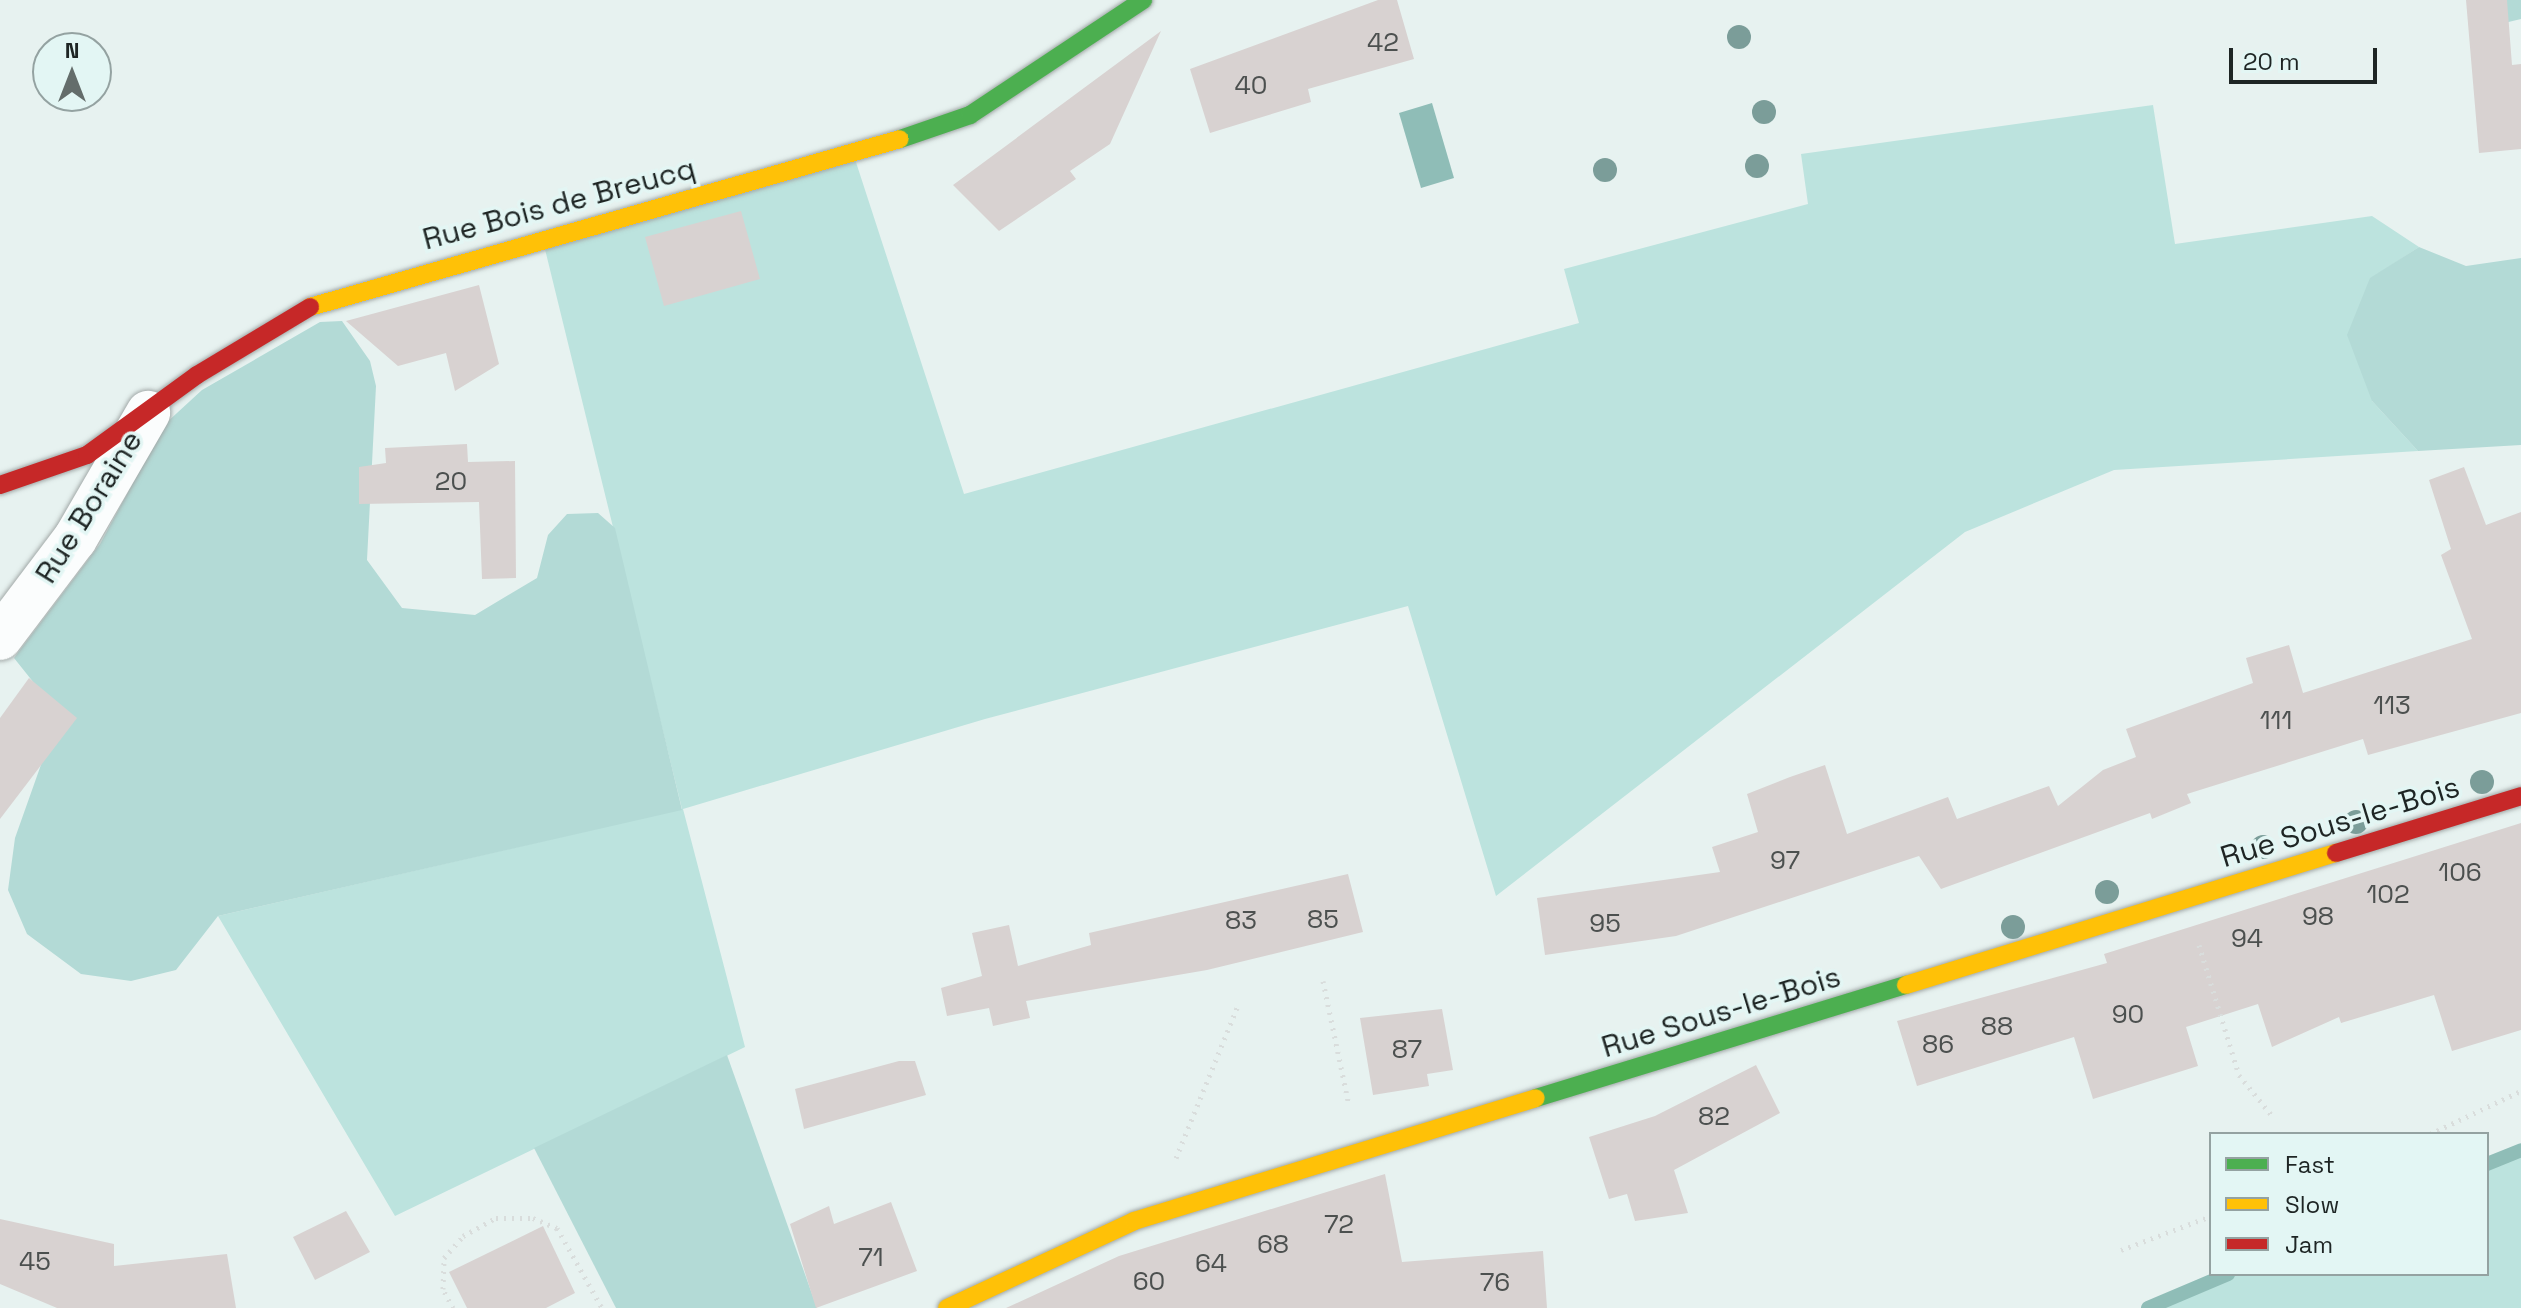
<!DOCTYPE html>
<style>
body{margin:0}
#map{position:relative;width:2521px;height:1308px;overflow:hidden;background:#e7f2f0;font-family:"Space Grotesk",sans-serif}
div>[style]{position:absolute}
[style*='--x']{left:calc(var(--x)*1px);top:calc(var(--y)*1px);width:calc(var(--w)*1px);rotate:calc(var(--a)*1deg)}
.green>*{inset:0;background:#bce3de}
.forest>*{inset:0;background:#b3dad6}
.water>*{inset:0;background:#8fbdb7}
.stream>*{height:14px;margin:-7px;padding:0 7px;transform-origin:7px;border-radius:7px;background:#8fbdb7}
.building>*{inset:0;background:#d8d2d1}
.path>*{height:5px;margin-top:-2.5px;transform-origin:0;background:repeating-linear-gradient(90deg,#d9dddc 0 2px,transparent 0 8px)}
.roads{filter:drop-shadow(0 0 2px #a2a9a8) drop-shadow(0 0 2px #a2a9a8)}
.street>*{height:44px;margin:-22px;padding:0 22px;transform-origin:22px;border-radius:22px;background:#fbfdfd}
.fast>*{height:18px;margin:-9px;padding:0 9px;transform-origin:9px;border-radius:9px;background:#4caf50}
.slow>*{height:18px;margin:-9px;padding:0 9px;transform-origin:9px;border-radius:9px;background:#ffc107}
.jam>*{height:18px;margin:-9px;padding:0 9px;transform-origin:9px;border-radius:9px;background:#c62828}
.trees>*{width:24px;height:24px;margin:-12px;border-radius:50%;background:#7b9d99}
span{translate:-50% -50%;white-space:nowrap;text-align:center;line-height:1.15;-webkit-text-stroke:7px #e3f6f4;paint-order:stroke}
.number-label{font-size:26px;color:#4c504f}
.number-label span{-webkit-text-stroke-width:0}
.street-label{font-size:30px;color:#1e2524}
.legend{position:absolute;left:2209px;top:1132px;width:280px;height:144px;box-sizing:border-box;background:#e3f6f4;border:2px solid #94a2a1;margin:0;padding:10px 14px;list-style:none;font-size:24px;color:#1e2524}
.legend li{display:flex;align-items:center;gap:16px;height:40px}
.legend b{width:40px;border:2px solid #94a2a1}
.north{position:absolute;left:32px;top:32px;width:80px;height:80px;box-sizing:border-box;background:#e3f6f4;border:2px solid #94a2a1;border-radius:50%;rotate:0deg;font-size:22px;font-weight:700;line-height:32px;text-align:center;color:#1e2524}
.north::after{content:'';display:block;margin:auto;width:28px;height:36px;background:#646d6b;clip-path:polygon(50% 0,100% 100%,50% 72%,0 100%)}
.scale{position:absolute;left:2229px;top:48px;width:148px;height:36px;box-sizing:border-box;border:4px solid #1e2524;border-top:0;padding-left:10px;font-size:24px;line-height:28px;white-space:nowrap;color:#1e2524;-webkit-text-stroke:6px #e3f6f4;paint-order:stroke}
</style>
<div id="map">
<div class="green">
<div style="clip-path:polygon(2153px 105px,2175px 244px,2372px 216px,2419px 247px,2370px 279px,2372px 401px,2418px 451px,2114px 470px,1965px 532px,1496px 896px,1408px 606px,985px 719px,683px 809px,745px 1047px,395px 1216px,218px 916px,682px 809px,542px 237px,853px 153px,964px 494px,1579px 323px,1564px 269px,1808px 204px,1801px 154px)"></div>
<div style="clip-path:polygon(2521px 1150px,2521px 1308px,2148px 1308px,2228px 1274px,2487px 1274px,2487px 1164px)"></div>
</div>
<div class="forest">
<div style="clip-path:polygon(2476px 0,2521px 0,2521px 19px,2496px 25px)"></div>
<div style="clip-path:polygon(2419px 247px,2466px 266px,2521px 258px,2521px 445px,2418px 451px,2372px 401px,2347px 335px,2370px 278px)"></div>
<div style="clip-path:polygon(342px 321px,370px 361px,376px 386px,367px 560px,402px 608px,475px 615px,537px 578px,548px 535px,567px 514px,598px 513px,615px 528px,682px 810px,218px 916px,176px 970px,131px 981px,81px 974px,27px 934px,8px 890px,15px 838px,48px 745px,50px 703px,14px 658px,100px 544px,165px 424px,202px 390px,320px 322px)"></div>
<div style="clip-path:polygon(727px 1055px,817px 1308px,616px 1308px,534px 1148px)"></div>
</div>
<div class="water">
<div style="clip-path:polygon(1432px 103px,1454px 178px,1421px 188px,1399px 113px)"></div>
</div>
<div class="stream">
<div style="--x:2487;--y:1164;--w:37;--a:-22"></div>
<div style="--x:2148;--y:1308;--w:87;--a:-23"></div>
</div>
<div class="building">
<div style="clip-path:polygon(1378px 0,1397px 0,1414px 59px,1308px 89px,1311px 102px,1210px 133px,1190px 69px)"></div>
<div style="clip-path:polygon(2466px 0,2507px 0,2512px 65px,2521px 64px,2521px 149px,2479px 153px)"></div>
<div style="clip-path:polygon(1161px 31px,1110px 144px,1070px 171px,1076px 179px,999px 231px,953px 185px)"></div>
<div style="clip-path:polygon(741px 211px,760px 279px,664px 306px,645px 237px)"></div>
<div style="clip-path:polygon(479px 285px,499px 364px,455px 391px,446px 353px,398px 366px,346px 321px)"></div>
<div style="clip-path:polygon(467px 444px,468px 462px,515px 461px,516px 578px,482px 579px,479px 502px,359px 504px,359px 467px,386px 463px,385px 448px)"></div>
<div style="clip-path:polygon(2464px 467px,2486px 525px,2521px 512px,2521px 713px,2368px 755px,2363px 739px,2187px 794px,2191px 803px,2152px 819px,2150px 813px,1941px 889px,1919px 856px,1676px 936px,1545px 955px,1537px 898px,1720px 872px,1712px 847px,1758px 832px,1747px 794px,1790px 777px,1825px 765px,1847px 834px,1948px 797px,1957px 819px,2049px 786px,2058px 806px,2103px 770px,2136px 757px,2126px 729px,2253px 683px,2246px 658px,2289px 645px,2303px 693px,2472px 639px,2441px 555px,2451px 549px,2429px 480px)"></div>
<div style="clip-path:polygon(29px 678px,77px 718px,0 819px,0 718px)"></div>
<div style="clip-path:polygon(2521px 823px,2521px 1030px,2452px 1051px,2434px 995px,2341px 1023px,2339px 1017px,2272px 1047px,2258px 1004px,2186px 1027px,2198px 1066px,2093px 1099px,2074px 1037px,1917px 1086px,1897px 1021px,2107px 963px,2104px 954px)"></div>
<div style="clip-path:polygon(1348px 874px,1363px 932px,1207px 970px,1026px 1001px,1030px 1018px,993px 1026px,989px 1008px,947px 1016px,941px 988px,982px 976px,972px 933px,1009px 925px,1018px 966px,1091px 945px,1089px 933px)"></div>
<div style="clip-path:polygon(1442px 1009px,1453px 1070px,1427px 1074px,1429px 1086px,1373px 1095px,1360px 1018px)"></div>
<div style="clip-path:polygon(899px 1061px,915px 1061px,926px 1095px,804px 1129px,795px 1089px)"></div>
<div style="clip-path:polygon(1756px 1065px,1780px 1113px,1674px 1170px,1688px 1213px,1635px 1221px,1627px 1194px,1609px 1199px,1589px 1137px,1655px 1116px)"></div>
<div style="clip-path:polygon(1385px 1174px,1402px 1262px,1543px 1251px,1547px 1308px,1006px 1308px,1119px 1256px)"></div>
<div style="clip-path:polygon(891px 1202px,917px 1271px,816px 1308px,790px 1224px,829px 1206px,834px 1224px)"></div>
<div style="clip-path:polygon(346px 1211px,370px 1252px,315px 1280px,293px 1237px)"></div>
<div style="clip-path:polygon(0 1219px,114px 1244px,114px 1266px,227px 1254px,236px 1308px,57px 1308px,0 1284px)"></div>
<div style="clip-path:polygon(543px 1226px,575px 1293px,546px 1308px,467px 1308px,449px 1272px)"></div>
</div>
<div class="path">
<div style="--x:2199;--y:945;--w:136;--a:72.9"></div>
<div style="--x:2239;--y:1075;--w:55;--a:50.9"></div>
<div style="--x:1323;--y:981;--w:127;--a:78.2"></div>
<div style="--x:2430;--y:1134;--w:101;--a:-25.3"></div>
<div style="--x:1176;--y:1158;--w:167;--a:-67.9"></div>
<div style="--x:2121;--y:1250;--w:96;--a:-20.7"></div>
<div style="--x:453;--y:1308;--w:21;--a:-118"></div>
<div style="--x:443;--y:1289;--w:31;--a:-88"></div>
<div style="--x:444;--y:1258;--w:29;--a:-49"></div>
<div style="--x:463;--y:1236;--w:38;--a:-29"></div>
<div style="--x:496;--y:1218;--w:37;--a:0"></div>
<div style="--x:533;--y:1218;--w:26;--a:23"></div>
<div style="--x:557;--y:1228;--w:92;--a:60.6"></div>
</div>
<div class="roads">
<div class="street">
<div style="--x:0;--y:638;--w:124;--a:-52.9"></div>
<div style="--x:75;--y:539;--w:146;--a:-59.9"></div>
</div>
<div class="fast">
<div style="--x:900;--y:139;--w:74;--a:-18.9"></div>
<div style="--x:970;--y:115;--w:208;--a:-33.6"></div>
<div style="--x:1536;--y:1098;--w:387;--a:-17"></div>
</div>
<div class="slow">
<div style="--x:310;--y:307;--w:613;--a:-15.89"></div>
<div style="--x:1906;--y:985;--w:450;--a:-17.1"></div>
<div style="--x:947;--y:1308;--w:206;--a:-24.9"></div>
<div style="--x:1134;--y:1221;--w:420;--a:-17"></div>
</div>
<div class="jam">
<div style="--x:0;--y:485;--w:92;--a:-19"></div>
<div style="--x:87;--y:455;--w:136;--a:-36"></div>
<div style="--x:197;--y:375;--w:132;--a:-31"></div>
<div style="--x:2336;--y:853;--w:194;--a:-17.1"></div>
</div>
</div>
<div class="trees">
<div style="left:1739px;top:37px"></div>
<div style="left:1764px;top:112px"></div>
<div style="left:1757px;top:166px"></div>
<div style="left:1605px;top:170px"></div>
<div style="left:2482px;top:782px"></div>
<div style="left:2356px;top:822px"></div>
<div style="left:2263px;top:847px"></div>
<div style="left:2107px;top:892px"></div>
<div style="left:2013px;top:927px"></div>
</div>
<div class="number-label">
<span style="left:1383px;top:43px">42</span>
<span style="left:1251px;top:86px">40</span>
<span style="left:451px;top:482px">20</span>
<span style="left:2392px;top:706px">113</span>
<span style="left:2276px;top:721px">111</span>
<span style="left:1785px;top:861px">97</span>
<span style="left:2460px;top:873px">106</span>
<span style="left:2388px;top:895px">102</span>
<span style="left:2318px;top:917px">98</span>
<span style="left:1323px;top:920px">85</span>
<span style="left:1241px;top:921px">83</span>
<span style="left:1605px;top:924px">95</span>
<span style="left:2247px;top:939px">94</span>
<span style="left:2128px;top:1015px">90</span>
<span style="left:1997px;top:1027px">88</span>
<span style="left:1938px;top:1045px">86</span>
<span style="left:1407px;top:1050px">87</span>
<span style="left:1714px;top:1117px">82</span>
<span style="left:1339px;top:1225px">72</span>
<span style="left:1273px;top:1245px">68</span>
<span style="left:871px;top:1258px">71</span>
<span style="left:35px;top:1262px">45</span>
<span style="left:1211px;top:1264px">64</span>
<span style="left:1149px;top:1282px">60</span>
<span style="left:1495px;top:1283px">76</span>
</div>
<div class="street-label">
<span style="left:559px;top:204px;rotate:-15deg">Rue Bois de Breucq</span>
<span style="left:89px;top:507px;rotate:-58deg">Rue Boraine</span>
<span style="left:2340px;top:822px;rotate:-17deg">Rue Sous-le-Bois</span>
<span style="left:1721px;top:1012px;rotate:-17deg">Rue Sous-le-Bois</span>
</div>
<ul class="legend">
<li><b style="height:10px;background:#4caf50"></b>Fast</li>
<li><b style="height:10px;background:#ffc107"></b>Slow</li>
<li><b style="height:10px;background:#c62828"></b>Jam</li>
</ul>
<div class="north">N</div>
<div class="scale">20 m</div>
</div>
